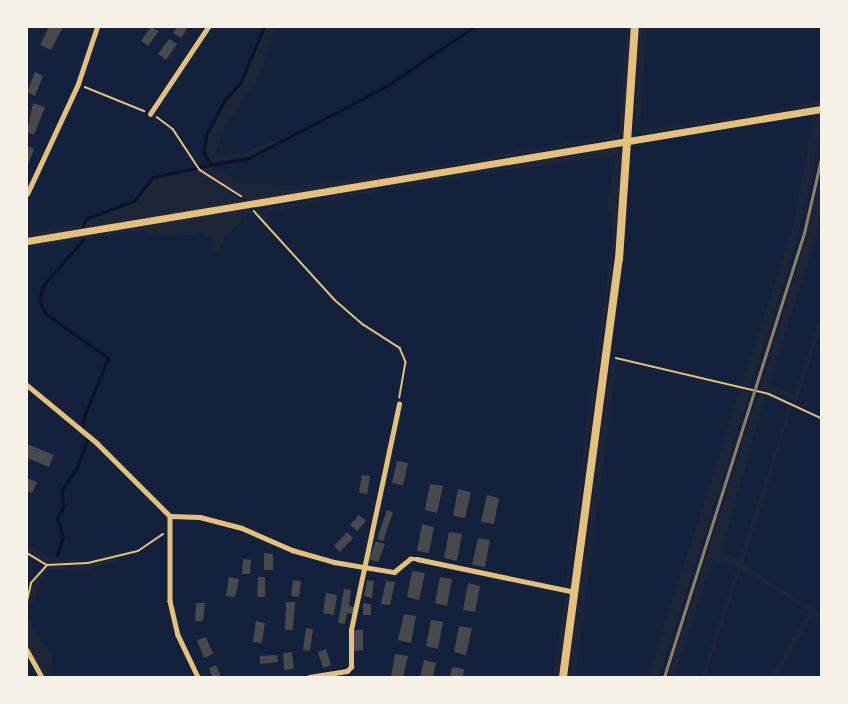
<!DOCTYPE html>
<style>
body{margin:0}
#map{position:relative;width:848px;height:704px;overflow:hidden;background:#14213d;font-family:Inter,sans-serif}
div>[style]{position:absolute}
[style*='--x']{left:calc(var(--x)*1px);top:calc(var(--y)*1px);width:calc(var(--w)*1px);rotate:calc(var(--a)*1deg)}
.green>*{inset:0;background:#1d2539}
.stream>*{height:3px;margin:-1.5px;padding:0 1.5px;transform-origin:1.5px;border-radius:1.5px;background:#0b132b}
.building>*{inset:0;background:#48494c}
.path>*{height:1.5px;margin:-0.75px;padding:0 0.75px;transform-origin:0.75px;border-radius:0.75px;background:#e5c07b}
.minor>*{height:4.5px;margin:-2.25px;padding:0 2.25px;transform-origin:2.25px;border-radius:2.25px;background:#e5c07b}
.secondary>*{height:7px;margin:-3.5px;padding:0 3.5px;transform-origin:3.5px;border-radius:3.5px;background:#e5c07b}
.primary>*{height:8px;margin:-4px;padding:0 4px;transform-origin:4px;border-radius:4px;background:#e5c07b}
.rail>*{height:3px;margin:-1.5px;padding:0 1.5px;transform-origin:1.5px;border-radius:1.5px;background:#918062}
span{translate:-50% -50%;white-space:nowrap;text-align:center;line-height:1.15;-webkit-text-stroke:6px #f6f1e7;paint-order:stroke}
.frame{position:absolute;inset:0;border:28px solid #f6f1e7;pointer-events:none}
</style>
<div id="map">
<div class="green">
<div style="clip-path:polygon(264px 27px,274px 27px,260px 75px,223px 129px,215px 156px,248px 151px,291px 135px,249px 157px,211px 162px,204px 153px,207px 135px,224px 102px,241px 83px)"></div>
<div style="clip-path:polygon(626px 27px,631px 27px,625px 132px,621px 137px,248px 201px,200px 168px,225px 161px,212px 168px,234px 177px,233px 181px,290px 186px,398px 172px,619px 133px)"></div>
<div style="clip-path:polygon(640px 27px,647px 27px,640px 129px,780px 109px,820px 101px,821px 96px,821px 105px,640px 134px,634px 126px)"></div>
<div style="clip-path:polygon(821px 115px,812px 180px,791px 260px,750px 388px,742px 386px,793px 225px,814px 116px)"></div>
<div style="clip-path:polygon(616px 147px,622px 152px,618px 221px,568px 588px,565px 587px,613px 231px,607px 204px,616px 156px,464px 176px,267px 212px,271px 229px,255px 210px)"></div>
<div style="clip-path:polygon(197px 169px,244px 202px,84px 228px,87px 219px,130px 205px,154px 178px)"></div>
<div style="clip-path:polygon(821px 175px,821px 210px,816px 236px,770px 383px,794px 396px,821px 315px,821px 328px,797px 401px,760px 388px,797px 270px)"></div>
<div style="clip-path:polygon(250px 209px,253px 213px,241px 215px,241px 221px,223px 240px,219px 251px,213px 249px,213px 241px,198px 231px,194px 235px,147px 237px,147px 230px,27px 248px,27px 243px)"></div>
<div style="clip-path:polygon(84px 218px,82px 229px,27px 237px,27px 233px,49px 230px,52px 225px,79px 223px)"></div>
<div style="clip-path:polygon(617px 361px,575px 677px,568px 677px,610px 366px)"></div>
<div style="clip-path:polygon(740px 390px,750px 392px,700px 549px,659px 677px,648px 677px)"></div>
<div style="clip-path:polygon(758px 394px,765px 396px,722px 550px,739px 561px,789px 404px,793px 406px,743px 564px,821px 614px,821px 618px,813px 613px,777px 677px,771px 677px,809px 611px,741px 569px,706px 677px,701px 677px,737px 568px,713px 559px,674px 677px,668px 677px)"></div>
<div style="clip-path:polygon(27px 543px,48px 557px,67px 560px,93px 559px,149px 544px,88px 562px,47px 564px,27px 552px)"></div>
<div style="clip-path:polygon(124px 555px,109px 564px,83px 571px,50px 570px,42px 576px,35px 600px,27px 606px,34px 581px,49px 566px,89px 564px)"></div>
<div style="clip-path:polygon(565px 594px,569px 597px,558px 677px,553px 677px)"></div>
<div style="clip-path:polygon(27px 612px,38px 637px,52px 653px,51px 677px,46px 677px,27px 646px)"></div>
</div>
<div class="stream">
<div style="--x:210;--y:163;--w:12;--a:-121"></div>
<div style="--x:204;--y:153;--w:18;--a:-84"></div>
<div style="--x:206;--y:135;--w:38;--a:-62"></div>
<div style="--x:224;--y:101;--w:24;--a:-48"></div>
<div style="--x:240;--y:83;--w:61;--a:-66.8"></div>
<div style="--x:199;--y:167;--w:51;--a:-10.2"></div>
<div style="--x:249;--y:158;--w:153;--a:-27.6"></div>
<div style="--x:385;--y:87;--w:107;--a:-34.3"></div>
<div style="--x:83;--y:226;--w:7;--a:-74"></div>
<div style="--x:85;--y:219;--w:52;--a:-20.2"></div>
<div style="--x:134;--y:201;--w:31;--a:-52"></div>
<div style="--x:153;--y:177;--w:44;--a:-11.8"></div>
<div style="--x:83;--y:427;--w:8;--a:-90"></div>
<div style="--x:83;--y:419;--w:66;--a:-67.7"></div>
<div style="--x:108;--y:358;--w:77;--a:-144.5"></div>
<div style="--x:45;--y:313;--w:14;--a:-115"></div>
<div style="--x:39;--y:300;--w:17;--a:-73"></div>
<div style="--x:44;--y:284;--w:60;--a:-48.4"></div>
<div style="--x:57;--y:555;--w:19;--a:-72"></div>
<div style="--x:63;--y:537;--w:20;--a:-108"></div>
<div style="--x:57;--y:518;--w:12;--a:-59"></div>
<div style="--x:63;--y:508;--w:18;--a:-93"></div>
<div style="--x:62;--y:490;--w:27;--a:-57"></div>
<div style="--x:77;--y:467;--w:29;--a:-70"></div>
</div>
<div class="building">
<div style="clip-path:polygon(49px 27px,63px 27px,51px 50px,40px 45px)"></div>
<div style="clip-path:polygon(151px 27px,159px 31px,148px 46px,141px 41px)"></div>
<div style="clip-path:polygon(177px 27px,188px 27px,181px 38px,173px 33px)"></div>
<div style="clip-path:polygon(169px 39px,177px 44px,166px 60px,158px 54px)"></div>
<div style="clip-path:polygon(35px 72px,43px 76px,35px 96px,27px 92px)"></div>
<div style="clip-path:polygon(33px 103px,45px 107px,34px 135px,27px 132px)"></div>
<div style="clip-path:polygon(27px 146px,34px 149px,27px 167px)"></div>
<div style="clip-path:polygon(27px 444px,54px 455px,49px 467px,27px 458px)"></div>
<div style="clip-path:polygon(397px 461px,408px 463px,403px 485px,392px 483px)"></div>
<div style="clip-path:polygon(362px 475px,370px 476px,367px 494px,359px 493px)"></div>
<div style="clip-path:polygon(27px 478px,37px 482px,32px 493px,27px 491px)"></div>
<div style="clip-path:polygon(430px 484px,443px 486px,437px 513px,425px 510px)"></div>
<div style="clip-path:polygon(458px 489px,471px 492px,465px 518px,453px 516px)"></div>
<div style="clip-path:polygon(487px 495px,499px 498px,494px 524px,481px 522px)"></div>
<div style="clip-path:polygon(387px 510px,393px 512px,383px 541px,377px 539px)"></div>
<div style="clip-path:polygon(359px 515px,366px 521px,357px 531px,350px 525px)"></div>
<div style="clip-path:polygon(422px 524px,434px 527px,429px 553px,417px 551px)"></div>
<div style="clip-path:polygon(347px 532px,353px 538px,340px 552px,334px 546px)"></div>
<div style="clip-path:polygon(449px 532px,462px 534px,457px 561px,444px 558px)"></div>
<div style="clip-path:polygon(478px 538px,490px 540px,485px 567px,472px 565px)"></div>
<div style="clip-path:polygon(376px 541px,385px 544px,378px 562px,369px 559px)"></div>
<div style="clip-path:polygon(264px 553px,273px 554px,273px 570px,264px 570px)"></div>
<div style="clip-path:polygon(243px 559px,251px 560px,250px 574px,242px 574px)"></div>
<div style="clip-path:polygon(412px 571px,425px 573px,419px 600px,407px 597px)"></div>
<div style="clip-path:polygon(229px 577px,239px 579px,235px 597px,226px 596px)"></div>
<div style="clip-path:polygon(258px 577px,265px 577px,265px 597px,257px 597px)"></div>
<div style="clip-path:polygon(440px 577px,452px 579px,447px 606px,435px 603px)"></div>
<div style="clip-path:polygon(293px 580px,301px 581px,299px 597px,291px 596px)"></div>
<div style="clip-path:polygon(367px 580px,374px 581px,372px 598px,364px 596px)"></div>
<div style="clip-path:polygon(386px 581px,395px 582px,390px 605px,381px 604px)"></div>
<div style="clip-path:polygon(468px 583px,480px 586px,475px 612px,463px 610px)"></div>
<div style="clip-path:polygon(344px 589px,351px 590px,349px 606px,354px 607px,353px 614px,347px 613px,345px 624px,338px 623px)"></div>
<div style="clip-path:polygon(326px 593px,337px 595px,334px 615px,323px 613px)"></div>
<div style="clip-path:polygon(286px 602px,295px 602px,293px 630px,285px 630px)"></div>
<div style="clip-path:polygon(196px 603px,205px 603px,203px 621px,195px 621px)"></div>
<div style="clip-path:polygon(363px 603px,371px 604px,371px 615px,363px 615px)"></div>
<div style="clip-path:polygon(404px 614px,416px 616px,411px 643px,398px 640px)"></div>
<div style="clip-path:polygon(431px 620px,443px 622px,438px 649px,426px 646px)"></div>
<div style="clip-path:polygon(256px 621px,265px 623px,262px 643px,253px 642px)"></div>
<div style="clip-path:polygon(459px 626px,472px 628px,466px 655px,454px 652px)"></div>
<div style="clip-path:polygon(306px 628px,313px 629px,310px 651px,303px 650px)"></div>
<div style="clip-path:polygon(353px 630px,363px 630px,363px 650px,354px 651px)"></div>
<div style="clip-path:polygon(206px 637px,213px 654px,204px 658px,197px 640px)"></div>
<div style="clip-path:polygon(326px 649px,331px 665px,323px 668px,318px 652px)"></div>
<div style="clip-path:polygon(292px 652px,294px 669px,284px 670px,283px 653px)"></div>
<div style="clip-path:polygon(395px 654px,408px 656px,403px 677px,391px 677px)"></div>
<div style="clip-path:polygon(277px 655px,278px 662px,260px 664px,260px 656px)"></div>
<div style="clip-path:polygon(424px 660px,436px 663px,433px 677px,420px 677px)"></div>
<div style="clip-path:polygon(216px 665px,221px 677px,212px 677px,209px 668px)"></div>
<div style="clip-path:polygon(452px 667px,464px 669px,463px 677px,450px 677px)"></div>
</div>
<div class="path">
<div style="--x:85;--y:87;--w:64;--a:22.1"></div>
<div style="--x:157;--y:117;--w:20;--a:37"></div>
<div style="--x:173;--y:129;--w:49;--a:56.6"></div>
<div style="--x:200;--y:170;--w:49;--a:32.4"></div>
<div style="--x:254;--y:211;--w:120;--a:47.7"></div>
<div style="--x:335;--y:300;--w:38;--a:41"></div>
<div style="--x:364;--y:325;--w:43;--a:32.6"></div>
<div style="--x:400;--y:348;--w:15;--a:67"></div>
<div style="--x:406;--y:362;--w:36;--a:100"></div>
<div style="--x:616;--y:358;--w:157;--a:13.2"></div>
<div style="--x:769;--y:394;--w:57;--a:24.8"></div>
<div style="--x:27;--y:553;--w:23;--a:31"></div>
<div style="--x:47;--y:565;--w:41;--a:-2.8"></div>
<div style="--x:88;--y:563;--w:51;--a:-13.5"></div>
<div style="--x:138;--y:551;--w:30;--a:-34"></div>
<div style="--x:27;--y:601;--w:18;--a:-77"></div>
<div style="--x:31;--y:583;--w:24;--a:-48"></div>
</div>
<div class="minor">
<div style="--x:150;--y:114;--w:105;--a:-56.3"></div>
<div style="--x:27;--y:194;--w:121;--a:-65.1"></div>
<div style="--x:78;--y:84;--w:60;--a:-71.6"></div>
<div style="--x:27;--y:385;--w:91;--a:39.6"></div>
<div style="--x:97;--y:443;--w:103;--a:45"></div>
<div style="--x:170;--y:516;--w:85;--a:90"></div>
<div style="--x:170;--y:601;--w:35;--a:77"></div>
<div style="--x:178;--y:635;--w:47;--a:64.5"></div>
<div style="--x:170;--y:516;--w:30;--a:2"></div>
<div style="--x:200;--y:517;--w:43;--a:14.7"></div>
<div style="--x:242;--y:528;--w:55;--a:23.7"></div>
<div style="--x:292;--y:550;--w:44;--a:15.9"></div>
<div style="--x:334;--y:562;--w:61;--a:9.5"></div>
<div style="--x:394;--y:572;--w:21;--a:-39"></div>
<div style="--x:410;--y:559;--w:7;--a:0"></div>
<div style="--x:417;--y:559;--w:161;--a:11.8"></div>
<div style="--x:27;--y:650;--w:31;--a:61"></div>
<div style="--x:309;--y:677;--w:38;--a:-9"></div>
<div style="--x:347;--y:671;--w:6;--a:-45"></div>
<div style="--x:351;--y:667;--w:37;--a:-90"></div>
<div style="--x:351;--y:630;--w:231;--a:-78"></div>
</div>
<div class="secondary">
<div style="--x:27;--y:241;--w:805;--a:-9.44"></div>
</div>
<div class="primary">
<div style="--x:563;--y:677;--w:422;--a:-82.4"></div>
<div style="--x:619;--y:259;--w:233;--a:-86.1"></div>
</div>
<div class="rail">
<div style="--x:664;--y:677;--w:466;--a:-72.5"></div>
<div style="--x:804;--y:233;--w:76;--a:-77.1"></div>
</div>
<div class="frame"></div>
</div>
